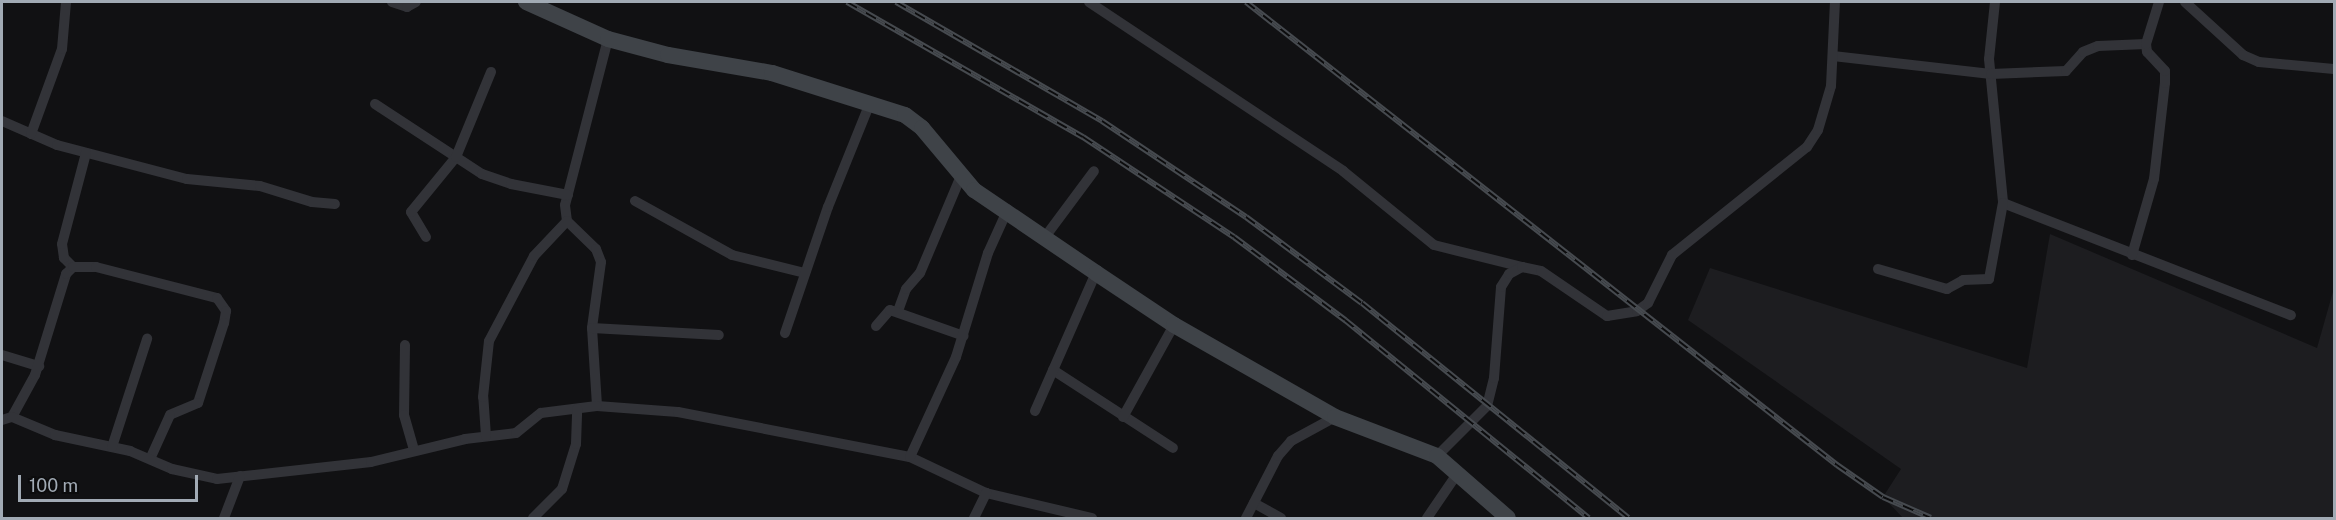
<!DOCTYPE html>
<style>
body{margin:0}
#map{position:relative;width:2336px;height:520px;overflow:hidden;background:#111113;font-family:"Public Sans",sans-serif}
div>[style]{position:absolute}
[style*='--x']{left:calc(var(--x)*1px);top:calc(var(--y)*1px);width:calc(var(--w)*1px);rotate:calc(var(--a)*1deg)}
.built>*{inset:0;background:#1d1d20}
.street>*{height:10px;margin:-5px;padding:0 5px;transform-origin:5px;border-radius:5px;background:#323338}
.secondary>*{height:16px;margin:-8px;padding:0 8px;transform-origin:8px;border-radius:8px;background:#3f4348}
.rail>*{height:6px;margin-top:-3px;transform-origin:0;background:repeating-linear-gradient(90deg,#0c0c0d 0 11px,#464a4f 0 22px);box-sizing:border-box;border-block:2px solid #464a4f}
span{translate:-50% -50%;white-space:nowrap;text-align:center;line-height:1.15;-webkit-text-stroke:5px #0c0c0d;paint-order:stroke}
.frame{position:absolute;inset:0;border:3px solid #a1aab4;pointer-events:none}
.scale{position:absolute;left:18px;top:475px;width:180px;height:27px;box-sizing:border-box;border:3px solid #a1aab4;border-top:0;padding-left:8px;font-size:18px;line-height:21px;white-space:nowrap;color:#a1aab4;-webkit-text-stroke:4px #0c0c0d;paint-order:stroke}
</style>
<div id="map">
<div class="built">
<div style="clip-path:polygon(2050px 234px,2317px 348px,2334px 288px,2334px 518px,1903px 518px,1883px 497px,1901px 469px,1688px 320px,1710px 268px,2027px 368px)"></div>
</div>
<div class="street">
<div style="--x:392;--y:2;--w:16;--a:18"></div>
<div style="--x:407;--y:7;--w:10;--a:-29"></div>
<div style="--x:1089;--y:2;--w:305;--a:33.6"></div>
<div style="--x:1343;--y:171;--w:117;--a:39.1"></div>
<div style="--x:1434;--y:245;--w:91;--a:14"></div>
<div style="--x:1995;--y:2;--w:57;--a:96"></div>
<div style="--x:1989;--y:59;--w:145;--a:84.4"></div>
<div style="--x:2003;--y:203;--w:309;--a:21.3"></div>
<div style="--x:2185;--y:2;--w:79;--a:42.4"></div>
<div style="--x:2243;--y:55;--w:17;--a:24"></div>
<div style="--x:2259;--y:62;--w:75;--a:5.3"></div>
<div style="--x:608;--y:39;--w:171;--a:104.5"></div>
<div style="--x:565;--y:205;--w:16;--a:83"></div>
<div style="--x:567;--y:221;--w:40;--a:44"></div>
<div style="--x:596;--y:249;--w:14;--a:69"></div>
<div style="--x:601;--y:262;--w:67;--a:97.8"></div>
<div style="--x:592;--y:328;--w:78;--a:86.3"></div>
<div style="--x:597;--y:406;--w:81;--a:4.2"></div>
<div style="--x:678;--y:412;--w:236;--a:11"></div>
<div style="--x:910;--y:457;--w:84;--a:25.3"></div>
<div style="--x:986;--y:493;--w:109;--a:13.3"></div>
<div style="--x:1833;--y:56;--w:159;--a:6.5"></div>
<div style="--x:1991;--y:74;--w:75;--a:-2.3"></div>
<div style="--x:2066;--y:71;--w:25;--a:-48"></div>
<div style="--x:2083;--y:52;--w:16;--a:-22"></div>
<div style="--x:2098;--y:46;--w:48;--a:-2.4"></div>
<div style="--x:375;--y:104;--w:128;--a:33.2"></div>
<div style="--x:482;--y:174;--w:31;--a:19"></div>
<div style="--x:511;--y:184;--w:58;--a:10.9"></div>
<div style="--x:2;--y:121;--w:60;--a:23.6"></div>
<div style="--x:57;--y:145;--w:134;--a:14.7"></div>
<div style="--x:187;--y:179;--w:73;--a:5.5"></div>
<div style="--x:260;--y:186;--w:54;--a:17.1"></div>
<div style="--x:312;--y:202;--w:23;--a:5"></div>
<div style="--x:31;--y:134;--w:90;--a:-70"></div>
<div style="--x:62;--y:49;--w:47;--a:-85.1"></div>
<div style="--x:635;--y:201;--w:111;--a:29.1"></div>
<div style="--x:732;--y:255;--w:75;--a:13.9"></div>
<div style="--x:426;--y:237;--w:29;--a:-121"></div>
<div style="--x:411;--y:212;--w:71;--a:-50.7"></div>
<div style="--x:456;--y:157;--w:92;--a:-67.6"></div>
<div style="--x:1045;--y:237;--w:82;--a:-53.4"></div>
<div style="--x:2132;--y:255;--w:79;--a:-73.9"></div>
<div style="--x:2154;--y:179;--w:97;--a:-83.5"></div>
<div style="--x:2165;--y:83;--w:12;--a:-90"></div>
<div style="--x:2165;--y:71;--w:26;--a:-133"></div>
<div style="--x:2147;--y:52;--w:8;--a:-97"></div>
<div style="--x:2146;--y:44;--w:44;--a:-72.8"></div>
<div style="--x:73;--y:267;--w:13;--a:-135"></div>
<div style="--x:64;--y:258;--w:14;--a:-98"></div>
<div style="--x:62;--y:244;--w:94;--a:-75.2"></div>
<div style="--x:1878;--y:269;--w:72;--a:16.2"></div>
<div style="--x:1947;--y:289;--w:18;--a:-29"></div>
<div style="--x:1963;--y:280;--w:26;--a:-2"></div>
<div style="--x:1989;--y:279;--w:77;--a:-79.6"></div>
<div style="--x:898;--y:311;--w:23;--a:-70"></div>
<div style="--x:906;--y:289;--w:21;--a:-49"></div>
<div style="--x:920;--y:273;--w:105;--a:-67.1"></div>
<div style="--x:876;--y:326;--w:21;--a:-49"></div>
<div style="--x:890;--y:310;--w:78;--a:19.4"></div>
<div style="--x:592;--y:328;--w:127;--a:3.2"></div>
<div style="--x:785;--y:333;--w:133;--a:-71.2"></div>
<div style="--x:828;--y:207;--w:112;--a:-68"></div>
<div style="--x:405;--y:345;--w:70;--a:90.8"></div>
<div style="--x:404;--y:415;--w:37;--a:74"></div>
<div style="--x:2;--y:355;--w:39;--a:17"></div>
<div style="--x:1053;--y:370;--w:143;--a:33"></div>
<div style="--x:1035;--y:411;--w:151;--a:-66.2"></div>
<div style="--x:12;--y:417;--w:48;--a:-61.3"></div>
<div style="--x:35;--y:375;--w:106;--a:-72.9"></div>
<div style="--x:66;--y:274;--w:10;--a:-45"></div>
<div style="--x:73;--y:267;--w:23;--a:0"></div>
<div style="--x:96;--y:267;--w:125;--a:14.4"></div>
<div style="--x:217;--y:298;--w:16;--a:55"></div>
<div style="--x:226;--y:311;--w:12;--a:99"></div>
<div style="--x:224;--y:323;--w:84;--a:108"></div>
<div style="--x:198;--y:403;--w:30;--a:157"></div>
<div style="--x:170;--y:415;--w:48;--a:114.4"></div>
<div style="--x:1123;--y:417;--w:105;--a:-61"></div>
<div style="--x:2;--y:420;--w:10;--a:-17"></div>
<div style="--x:12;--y:417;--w:47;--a:22.7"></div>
<div style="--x:55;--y:435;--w:77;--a:12"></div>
<div style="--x:130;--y:451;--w:46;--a:23.2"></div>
<div style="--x:172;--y:469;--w:46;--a:12.5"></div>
<div style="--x:217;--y:479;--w:155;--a:-6.3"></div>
<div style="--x:371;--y:462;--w:97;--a:-13.7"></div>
<div style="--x:465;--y:439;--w:51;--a:-6.7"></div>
<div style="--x:516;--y:433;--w:32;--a:-39"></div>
<div style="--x:541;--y:413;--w:56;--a:-7.1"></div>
<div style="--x:486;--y:436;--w:39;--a:-94"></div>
<div style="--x:483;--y:397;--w:56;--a:-83.9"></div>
<div style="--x:489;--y:341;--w:96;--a:-62.1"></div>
<div style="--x:534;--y:256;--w:48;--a:-46.7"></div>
<div style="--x:112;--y:447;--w:114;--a:-72"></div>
<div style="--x:1437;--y:456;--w:71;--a:-45"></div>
<div style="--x:1487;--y:406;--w:29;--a:-76"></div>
<div style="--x:1494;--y:378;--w:91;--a:-85.6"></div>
<div style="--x:1501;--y:287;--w:15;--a:-58"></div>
<div style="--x:1509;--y:274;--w:15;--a:-28"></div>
<div style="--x:1522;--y:267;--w:19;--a:12"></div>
<div style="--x:1541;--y:271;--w:80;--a:34.3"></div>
<div style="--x:1607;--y:316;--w:30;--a:-9"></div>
<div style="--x:1637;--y:311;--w:14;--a:-36"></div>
<div style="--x:1648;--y:303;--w:54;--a:-63.4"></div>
<div style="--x:1672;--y:255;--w:173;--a:-38.7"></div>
<div style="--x:1807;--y:147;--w:20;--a:-57"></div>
<div style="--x:1818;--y:130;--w:46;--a:-73.5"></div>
<div style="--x:1831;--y:86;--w:84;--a:-87.3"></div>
<div style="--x:910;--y:457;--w:110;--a:-65.3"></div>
<div style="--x:956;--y:357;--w:109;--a:-72.9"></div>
<div style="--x:988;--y:253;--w:48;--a:-65.6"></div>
<div style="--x:1254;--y:503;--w:31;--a:29"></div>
<div style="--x:224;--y:518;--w:45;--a:-69.1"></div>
<div style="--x:533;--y:518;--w:41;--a:-45"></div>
<div style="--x:562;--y:489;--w:47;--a:-72.7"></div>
<div style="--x:576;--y:444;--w:35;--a:-88"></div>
<div style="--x:974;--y:518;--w:28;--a:-64"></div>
<div style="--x:1246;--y:518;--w:70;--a:-62.7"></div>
<div style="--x:1278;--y:456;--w:20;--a:-49"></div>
<div style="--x:1291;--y:441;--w:50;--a:-28.6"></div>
<div style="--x:1427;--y:518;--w:53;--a:-55.7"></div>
</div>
<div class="secondary">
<div style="--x:526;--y:2;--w:90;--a:24.3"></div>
<div style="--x:608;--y:39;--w:62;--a:14.9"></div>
<div style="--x:668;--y:55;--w:106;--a:9.8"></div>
<div style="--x:772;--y:73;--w:139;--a:17.5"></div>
<div style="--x:905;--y:115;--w:21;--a:37"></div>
<div style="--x:922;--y:128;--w:81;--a:50"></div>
<div style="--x:974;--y:190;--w:148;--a:34.2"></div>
<div style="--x:1096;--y:273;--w:94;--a:33.7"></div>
<div style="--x:1174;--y:325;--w:185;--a:29.7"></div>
<div style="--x:1335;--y:417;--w:109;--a:20.9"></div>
<div style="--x:1437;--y:456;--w:94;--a:41.1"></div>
</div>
<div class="rail">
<div style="--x:847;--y:2;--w:272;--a:29.8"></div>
<div style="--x:1083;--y:137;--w:181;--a:33.5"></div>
<div style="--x:1234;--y:237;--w:139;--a:36.8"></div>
<div style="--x:1345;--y:320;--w:314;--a:39.1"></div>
<div style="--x:896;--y:2;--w:238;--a:30"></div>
<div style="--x:1102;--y:121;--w:173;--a:33.7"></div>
<div style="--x:1246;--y:217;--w:144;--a:36.6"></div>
<div style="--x:1362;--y:303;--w:342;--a:38.9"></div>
<div style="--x:1246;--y:2;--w:751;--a:38.08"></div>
<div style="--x:1837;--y:465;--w:56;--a:34.8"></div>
<div style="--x:1883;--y:497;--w:52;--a:23.6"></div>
</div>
<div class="frame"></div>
<div class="scale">100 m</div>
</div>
